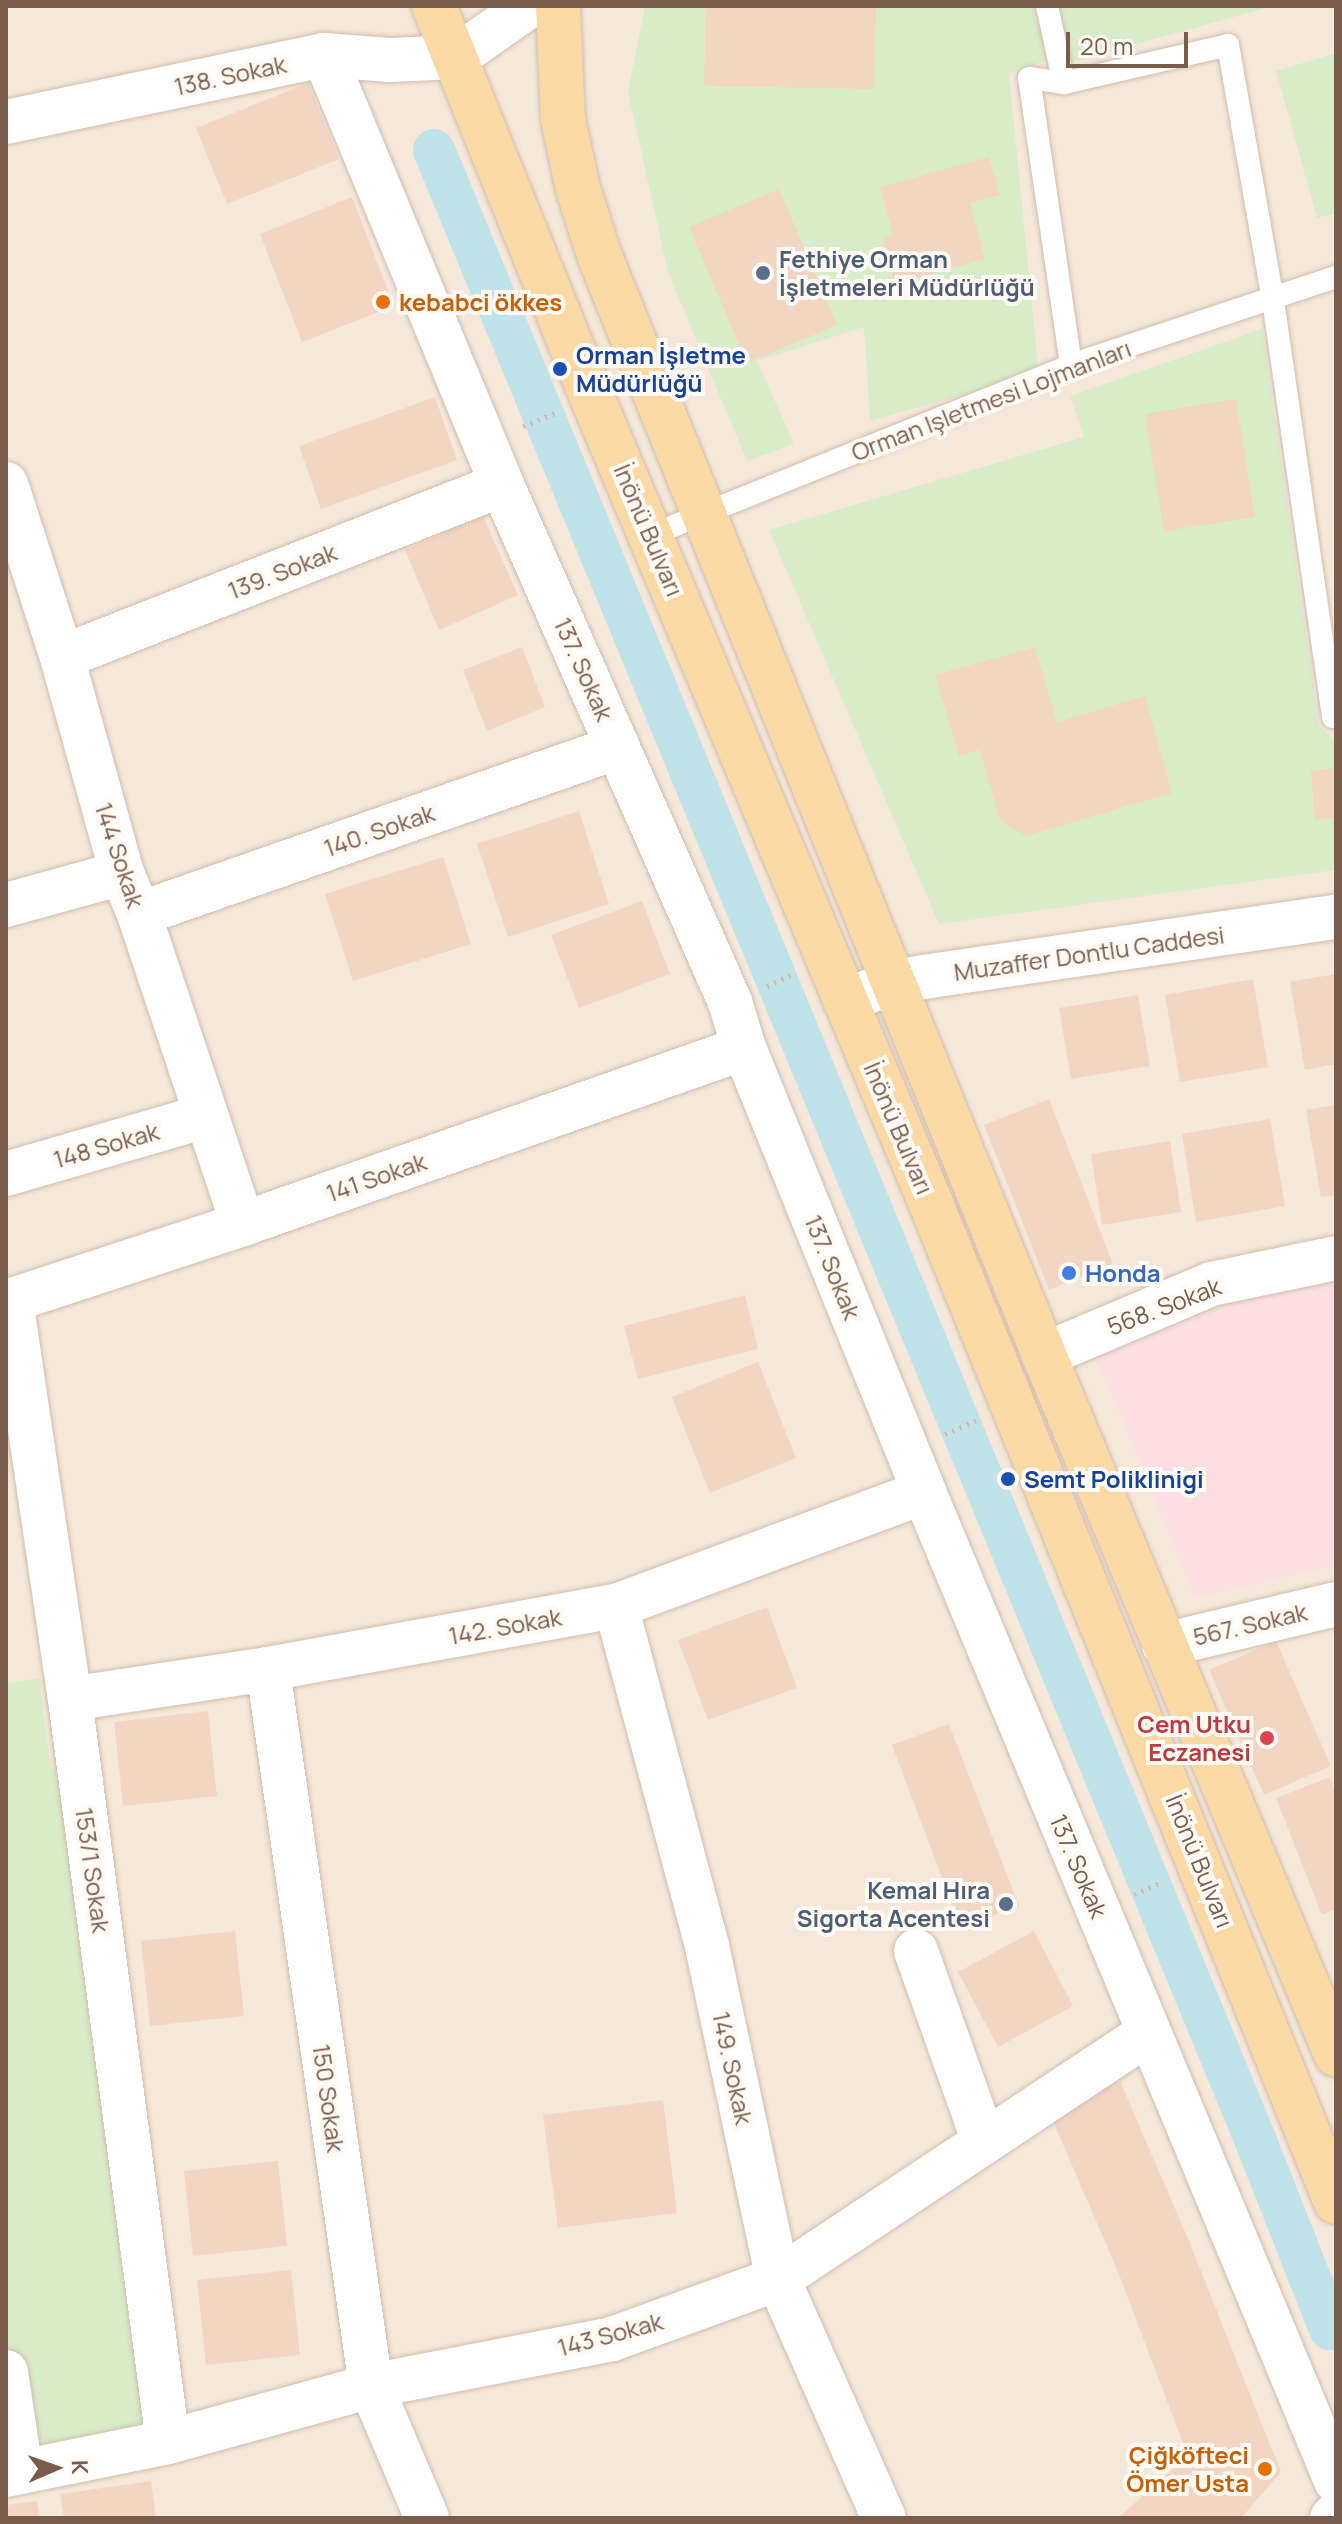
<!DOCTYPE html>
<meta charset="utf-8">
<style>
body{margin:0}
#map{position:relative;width:1342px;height:2524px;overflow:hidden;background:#fdf6ec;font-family:Manrope,sans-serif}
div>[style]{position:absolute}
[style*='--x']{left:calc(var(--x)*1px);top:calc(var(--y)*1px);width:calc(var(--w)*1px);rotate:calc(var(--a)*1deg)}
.residential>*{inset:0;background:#f5e8da}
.medical>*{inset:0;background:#fbdfe3}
.green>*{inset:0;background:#d8ecc9}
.canal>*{height:42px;margin:-21px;padding:0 21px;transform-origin:21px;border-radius:21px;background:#bfe3e8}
.building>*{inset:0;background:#f3d5c3}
.path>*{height:5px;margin-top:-2.5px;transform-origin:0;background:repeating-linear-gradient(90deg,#d9b8a5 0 2px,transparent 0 8px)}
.roads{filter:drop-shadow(0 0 2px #d1beb0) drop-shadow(0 0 2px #d1beb0)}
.service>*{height:22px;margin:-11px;padding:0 11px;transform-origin:11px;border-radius:11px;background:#fff}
.minor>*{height:44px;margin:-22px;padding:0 22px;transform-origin:22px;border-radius:22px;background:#fff}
.tertiary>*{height:44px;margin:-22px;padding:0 22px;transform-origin:22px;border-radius:22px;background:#fff}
.secondary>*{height:44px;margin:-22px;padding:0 22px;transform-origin:22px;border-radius:22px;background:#fff}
.primary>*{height:44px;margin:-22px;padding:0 22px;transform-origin:22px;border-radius:22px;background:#fbd9a5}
.dots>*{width:22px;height:22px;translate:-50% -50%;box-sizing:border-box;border:4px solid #fffaf3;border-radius:50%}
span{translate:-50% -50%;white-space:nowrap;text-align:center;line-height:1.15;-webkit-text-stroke:8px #fffaf3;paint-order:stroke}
.street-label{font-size:24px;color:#7a5c4d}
.service-label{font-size:24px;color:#4e5e75;font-weight:700}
.left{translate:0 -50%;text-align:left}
.right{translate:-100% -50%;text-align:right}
.food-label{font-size:24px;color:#c56008;font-weight:700}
.transit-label{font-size:24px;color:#164399;font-weight:700}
.shop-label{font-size:24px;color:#366cbe;font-weight:700}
.health-label{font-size:24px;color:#be3a42;font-weight:700}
.frame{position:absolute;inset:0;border:8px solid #7a5c4d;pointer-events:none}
.north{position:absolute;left:16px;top:2428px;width:80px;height:80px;-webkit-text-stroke:6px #fffaf3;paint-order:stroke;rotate:88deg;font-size:22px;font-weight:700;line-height:32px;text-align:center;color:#7a5c4d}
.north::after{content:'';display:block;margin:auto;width:28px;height:36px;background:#7a5c4d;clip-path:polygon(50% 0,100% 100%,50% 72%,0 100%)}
.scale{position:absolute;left:1066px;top:32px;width:122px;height:36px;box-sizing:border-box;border:4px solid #7a5c4d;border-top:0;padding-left:10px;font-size:24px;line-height:28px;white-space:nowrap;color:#7a5c4d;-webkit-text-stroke:6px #fffaf3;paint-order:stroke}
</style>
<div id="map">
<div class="residential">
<div style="clip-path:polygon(6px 6px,1336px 6px,1336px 2518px,6px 2518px)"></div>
</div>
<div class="medical">
<div style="clip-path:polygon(1336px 1279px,1336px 1565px,1195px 1598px,1096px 1357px,1251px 1296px)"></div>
</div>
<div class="green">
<div style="clip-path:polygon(645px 6px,1033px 6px,1048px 60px,1009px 74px,1039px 374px,870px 421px,864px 327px,757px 361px,794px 444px,747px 461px,668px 272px,628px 92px)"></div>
<div style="clip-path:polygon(1053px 6px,1273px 6px,1069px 63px)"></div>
<div style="clip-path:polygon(1336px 53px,1336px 213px,1317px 218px,1276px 71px)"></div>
<div style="clip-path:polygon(1262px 329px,1319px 726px,1336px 741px,1336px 870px,939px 924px,769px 530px,1084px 437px,1070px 396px)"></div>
<div style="clip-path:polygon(39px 1678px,51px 1769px,79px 1766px,168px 2442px,21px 2472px,6px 2372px,6px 1683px)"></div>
</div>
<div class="canal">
<div style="--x:434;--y:150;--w:2157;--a:67.57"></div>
<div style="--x:1257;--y:2144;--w:199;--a:68.5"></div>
</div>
<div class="building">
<div style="clip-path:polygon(706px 6px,876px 6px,874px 89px,704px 86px)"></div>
<div style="clip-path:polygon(308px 83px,339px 159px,227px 204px,196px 128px)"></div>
<div style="clip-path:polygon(989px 157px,1000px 195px,970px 203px,985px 259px,895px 284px,883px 238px,893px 235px,880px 187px)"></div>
<div style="clip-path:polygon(779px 189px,837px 325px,747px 363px,689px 227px)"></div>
<div style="clip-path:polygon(352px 197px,394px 306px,302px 342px,260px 234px)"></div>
<div style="clip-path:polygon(435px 397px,457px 460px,321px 509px,299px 446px)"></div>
<div style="clip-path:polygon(1236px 399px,1255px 517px,1164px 531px,1145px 414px)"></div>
<div style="clip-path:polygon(483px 516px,518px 595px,439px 630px,405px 550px)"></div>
<div style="clip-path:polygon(522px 647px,545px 707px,487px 731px,463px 670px)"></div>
<div style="clip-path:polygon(1035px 647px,1057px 722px,1145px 696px,1172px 793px,1026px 836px,1000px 821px,980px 750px,959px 756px,935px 675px)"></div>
<div style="clip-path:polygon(1336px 768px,1336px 818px,1315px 820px,1311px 771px)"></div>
<div style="clip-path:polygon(579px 811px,609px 904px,508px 937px,477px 844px)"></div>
<div style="clip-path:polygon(443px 857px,471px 944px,353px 981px,325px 894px)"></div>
<div style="clip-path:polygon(642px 901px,670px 974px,579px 1008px,551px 935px)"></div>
<div style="clip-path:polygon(1336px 974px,1336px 1064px,1305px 1070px,1290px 982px)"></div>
<div style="clip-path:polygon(1253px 979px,1268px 1067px,1180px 1082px,1165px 995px)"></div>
<div style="clip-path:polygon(1138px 995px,1150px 1066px,1071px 1079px,1059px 1008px)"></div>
<div style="clip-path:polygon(1049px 1099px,1113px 1264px,1049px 1290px,984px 1125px)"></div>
<div style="clip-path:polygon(1336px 1105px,1336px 1195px,1321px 1197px,1306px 1110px)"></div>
<div style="clip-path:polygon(1270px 1119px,1285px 1206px,1196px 1222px,1182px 1134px)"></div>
<div style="clip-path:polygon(1170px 1141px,1181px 1212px,1102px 1225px,1091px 1154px)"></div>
<div style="clip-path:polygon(745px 1295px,758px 1349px,638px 1379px,624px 1326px)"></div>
<div style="clip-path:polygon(758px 1362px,796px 1458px,710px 1493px,672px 1397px)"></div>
<div style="clip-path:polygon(767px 1607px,797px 1688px,708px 1720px,678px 1640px)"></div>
<div style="clip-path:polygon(1276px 1641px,1331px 1766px,1264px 1795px,1209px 1670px)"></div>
<div style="clip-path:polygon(208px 1711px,217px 1796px,123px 1806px,114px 1722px)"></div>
<div style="clip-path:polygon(949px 1724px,1019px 1906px,961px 1928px,892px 1745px)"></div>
<div style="clip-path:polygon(1330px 1777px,1336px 1794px,1336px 1909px,1322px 1915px,1276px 1798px)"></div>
<div style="clip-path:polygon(235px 1931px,244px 2016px,150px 2026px,141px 1941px)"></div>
<div style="clip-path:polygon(1034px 1931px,1073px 2006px,998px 2047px,958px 1972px)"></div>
<div style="clip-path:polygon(1120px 2081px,1189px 2241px,1281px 2472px,1241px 2518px,1118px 2518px,1188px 2456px,1118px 2272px,1049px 2112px)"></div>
<div style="clip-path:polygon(663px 2100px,677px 2213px,558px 2228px,543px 2115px)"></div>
<div style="clip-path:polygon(278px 2161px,287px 2246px,193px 2256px,184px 2171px)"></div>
<div style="clip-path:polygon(291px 2270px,300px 2355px,206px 2365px,197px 2280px)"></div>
<div style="clip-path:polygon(151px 2481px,156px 2518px,64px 2518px,60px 2494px)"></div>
<div style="clip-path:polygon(37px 2501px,40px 2518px,6px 2518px,6px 2505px)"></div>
</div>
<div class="path">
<div style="--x:523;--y:426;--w:35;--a:-22"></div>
<div style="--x:767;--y:986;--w:26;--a:-25"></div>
<div style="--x:945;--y:1434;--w:34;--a:-24"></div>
<div style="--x:1134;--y:1894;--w:30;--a:-23"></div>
</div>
<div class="roads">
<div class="service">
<div style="--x:1047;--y:6;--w:79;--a:77.6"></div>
<div style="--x:1071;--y:365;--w:290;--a:-98.3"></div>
<div style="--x:1029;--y:78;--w:35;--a:8"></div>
<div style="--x:1064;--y:83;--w:168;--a:-13"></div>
<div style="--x:1228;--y:45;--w:259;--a:80"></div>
<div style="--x:1273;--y:300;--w:421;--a:81.8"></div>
<div style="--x:1333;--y:717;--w:3;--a:0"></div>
<div style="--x:651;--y:535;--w:453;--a:-22"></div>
<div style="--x:1071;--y:365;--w:279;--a:-18.4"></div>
</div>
<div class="minor">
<div style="--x:324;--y:55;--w:465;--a:67.5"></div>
<div style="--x:502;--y:485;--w:565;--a:66.2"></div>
<div style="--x:730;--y:1002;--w:48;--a:73.1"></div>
<div style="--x:744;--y:1048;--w:479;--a:67.9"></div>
<div style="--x:924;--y:1492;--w:1071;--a:67.38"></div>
<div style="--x:6;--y:122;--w:325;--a:-11.9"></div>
<div style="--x:324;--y:55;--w:66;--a:4.3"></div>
<div style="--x:390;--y:60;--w:66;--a:-2.6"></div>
<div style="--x:6;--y:484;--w:182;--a:72.1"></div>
<div style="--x:62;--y:657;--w:224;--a:74.5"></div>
<div style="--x:122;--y:873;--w:44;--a:67.5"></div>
<div style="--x:139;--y:914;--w:327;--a:71.5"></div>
<div style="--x:62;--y:657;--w:472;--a:-21.4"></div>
<div style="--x:6;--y:905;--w:120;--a:-15.4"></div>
<div style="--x:139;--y:914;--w:507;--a:-19.22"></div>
<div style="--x:6;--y:1174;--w:208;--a:-16.2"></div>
<div style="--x:11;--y:1300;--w:403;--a:81.6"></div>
<div style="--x:70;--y:1699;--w:749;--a:82.49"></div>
<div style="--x:6;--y:1302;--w:250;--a:-18.2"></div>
<div style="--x:243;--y:1224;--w:531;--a:-19.36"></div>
<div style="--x:1044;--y:1355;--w:181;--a:-23"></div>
<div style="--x:1211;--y:1284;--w:128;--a:-11.7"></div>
<div style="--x:616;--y:1606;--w:352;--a:75"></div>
<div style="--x:707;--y:1946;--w:340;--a:78"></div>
<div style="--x:778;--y:2279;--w:261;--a:66.1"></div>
<div style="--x:1164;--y:1645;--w:177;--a:-13.4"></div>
<div style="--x:268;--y:1669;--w:724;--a:81.83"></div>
<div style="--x:371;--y:2386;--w:143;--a:67"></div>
<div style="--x:70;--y:1699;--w:200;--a:-8.6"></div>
<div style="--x:268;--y:1669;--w:354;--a:-10.3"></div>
<div style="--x:616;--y:1606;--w:328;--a:-20.3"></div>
<div style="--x:916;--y:1951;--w:203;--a:70.4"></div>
<div style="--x:6;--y:2372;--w:101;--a:81.5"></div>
<div style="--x:6;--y:2475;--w:165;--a:-11.5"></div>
<div style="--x:168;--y:2442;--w:211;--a:-15.4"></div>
<div style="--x:371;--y:2386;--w:246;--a:-11"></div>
<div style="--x:612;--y:2339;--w:177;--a:-19.9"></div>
<div style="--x:778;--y:2279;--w:444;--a:-33.6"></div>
</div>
<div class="tertiary">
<div style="--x:456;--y:57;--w:89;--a:-34.9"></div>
<div style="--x:846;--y:1001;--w:50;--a:-22.4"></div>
<div style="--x:892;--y:982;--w:31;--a:-9"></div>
<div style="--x:923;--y:977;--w:417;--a:-8.3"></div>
</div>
<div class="secondary">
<div style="--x:1332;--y:2518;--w:6;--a:-45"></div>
</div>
<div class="primary">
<div style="--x:434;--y:6;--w:422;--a:68"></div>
<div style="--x:592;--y:397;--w:872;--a:67.2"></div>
<div style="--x:930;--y:1201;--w:1080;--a:67.92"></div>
<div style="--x:558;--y:6;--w:113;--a:87.5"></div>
<div style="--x:563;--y:119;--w:72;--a:77.9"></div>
<div style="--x:578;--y:189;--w:71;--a:72.1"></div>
<div style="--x:600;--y:257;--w:1184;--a:67.98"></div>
<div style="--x:1044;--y:1355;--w:758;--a:67.33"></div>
</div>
</div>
<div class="dots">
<div style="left:763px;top:273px;background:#5c6f8a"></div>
<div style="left:383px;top:302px;background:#e8710a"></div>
<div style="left:560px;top:369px;background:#1a4fb4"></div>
<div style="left:1069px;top:1273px;background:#3f7fe0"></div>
<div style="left:1008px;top:1479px;background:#1a4fb4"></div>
<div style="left:1267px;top:1738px;background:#e0444e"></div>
<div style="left:1006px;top:1904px;background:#5c6f8a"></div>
<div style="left:1265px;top:2469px;background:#e8710a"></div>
</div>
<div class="street-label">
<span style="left:230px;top:75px;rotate:-12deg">138. Sokak</span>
<span style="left:991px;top:400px;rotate:-21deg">Orman Işletmesi Lojmanları</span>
<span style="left:649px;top:530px;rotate:67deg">İnönü Bulvarı</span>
<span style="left:282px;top:571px;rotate:-21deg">139. Sokak</span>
<span style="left:584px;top:669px;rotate:66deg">137. Sokak</span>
<span style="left:379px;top:830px;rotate:-19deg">140. Sokak</span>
<span style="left:120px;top:855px;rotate:72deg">144 Sokak</span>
<span style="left:1089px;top:953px;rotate:-8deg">Muzaffer Dontlu Caddesi</span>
<span style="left:899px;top:1128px;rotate:67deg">İnönü Bulvarı</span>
<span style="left:106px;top:1145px;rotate:-16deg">148 Sokak</span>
<span style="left:376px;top:1177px;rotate:-19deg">141 Sokak</span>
<span style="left:833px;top:1267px;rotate:68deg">137. Sokak</span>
<span style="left:1164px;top:1306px;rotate:-21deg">568. Sokak</span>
<span style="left:1250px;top:1624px;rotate:-13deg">567. Sokak</span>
<span style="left:505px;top:1626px;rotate:-10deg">142. Sokak</span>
<span style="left:1200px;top:1861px;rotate:68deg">İnönü Bulvarı</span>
<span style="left:1079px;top:1866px;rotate:67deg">137. Sokak</span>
<span style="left:93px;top:1870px;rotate:82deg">153/1 Sokak</span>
<span style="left:733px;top:2068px;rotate:78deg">149. Sokak</span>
<span style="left:329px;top:2098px;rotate:82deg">150 Sokak</span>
<span style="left:610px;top:2334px;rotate:-15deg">143 Sokak</span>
</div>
<div class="service-label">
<span class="left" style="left:779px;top:273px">Fethiye Orman<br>İşletmeleri Müdürlüğü</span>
<span class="right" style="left:990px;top:1904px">Kemal Hıra<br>Sigorta Acentesi</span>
</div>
<div class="food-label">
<span class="left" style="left:399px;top:302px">kebabci ökkes</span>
<span class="right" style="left:1249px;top:2469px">Çiğköfteci<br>Ömer Usta</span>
</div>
<div class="transit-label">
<span class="left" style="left:576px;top:369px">Orman İşletme<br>Müdürlüğü</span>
<span class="left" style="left:1024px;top:1479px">Semt Poliklinigi</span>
</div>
<div class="shop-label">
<span class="left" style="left:1085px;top:1273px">Honda</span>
</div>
<div class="health-label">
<span class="right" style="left:1251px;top:1738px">Cem Utku<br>Eczanesi</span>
</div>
<div class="frame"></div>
<div class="north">K</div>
<div class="scale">20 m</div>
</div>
